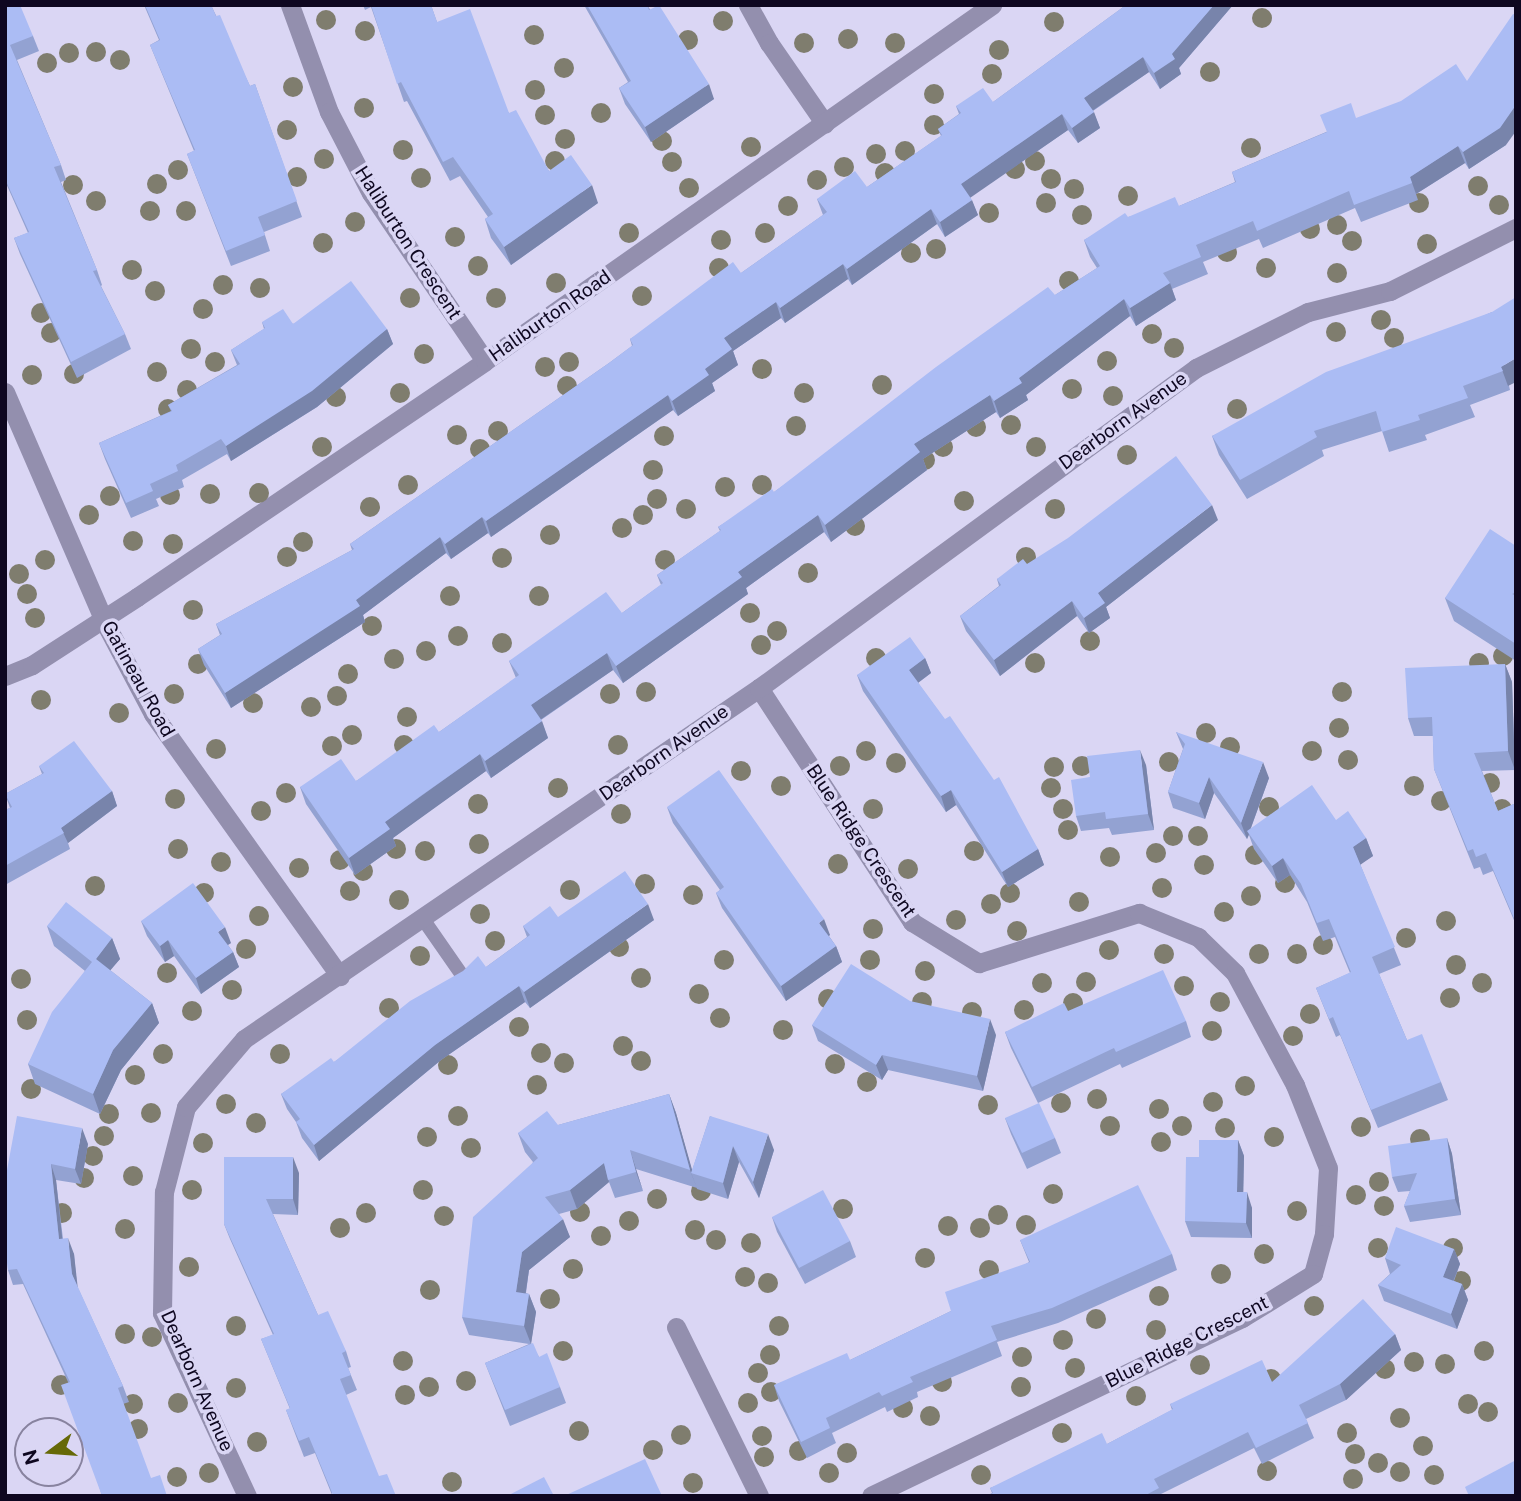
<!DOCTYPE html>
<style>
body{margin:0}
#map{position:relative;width:1521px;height:1501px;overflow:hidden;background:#dad6f4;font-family:"Public Sans",sans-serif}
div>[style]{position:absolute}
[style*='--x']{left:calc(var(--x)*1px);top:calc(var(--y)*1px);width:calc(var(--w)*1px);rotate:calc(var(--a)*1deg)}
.service>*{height:14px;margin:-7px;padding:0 7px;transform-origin:7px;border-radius:7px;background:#938fae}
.minor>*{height:19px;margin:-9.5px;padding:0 9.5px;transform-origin:9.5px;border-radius:9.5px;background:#938fae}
.trees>*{width:20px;height:20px;margin:-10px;border-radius:50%;background:#7f7d6e}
.wall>*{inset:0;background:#93a2d2}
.shaded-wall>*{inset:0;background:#7884ab}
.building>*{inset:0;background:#abbcf4}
span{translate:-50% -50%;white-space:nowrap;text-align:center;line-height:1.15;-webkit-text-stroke:7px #dad6f4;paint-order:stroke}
.street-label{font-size:19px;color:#0e0720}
.frame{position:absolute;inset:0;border:7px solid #0e0720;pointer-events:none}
.north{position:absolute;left:14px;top:1417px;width:70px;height:70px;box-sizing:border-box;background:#dad6f4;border:2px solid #88839f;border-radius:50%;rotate:254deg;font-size:19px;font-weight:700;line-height:28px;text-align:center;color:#0e0720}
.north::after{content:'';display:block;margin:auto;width:24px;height:32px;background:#666907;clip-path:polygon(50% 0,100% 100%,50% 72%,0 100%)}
</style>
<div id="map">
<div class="service">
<div style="--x:423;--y:919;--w:72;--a:55.2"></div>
</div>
<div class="minor">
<div style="--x:290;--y:5;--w:114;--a:70"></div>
<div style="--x:329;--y:112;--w:91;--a:62.6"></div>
<div style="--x:371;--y:193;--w:203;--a:55.8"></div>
<div style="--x:748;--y:5;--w:43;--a:61.1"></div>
<div style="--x:769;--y:43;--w:98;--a:55.3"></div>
<div style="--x:5;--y:392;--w:247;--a:66.6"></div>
<div style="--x:103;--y:619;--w:107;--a:62.2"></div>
<div style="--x:153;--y:714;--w:322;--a:54.5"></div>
<div style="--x:5;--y:676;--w:29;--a:-22"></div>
<div style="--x:32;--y:665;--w:125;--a:-32.9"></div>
<div style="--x:137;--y:597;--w:420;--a:-34.1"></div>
<div style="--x:485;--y:361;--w:620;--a:-35.08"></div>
<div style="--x:759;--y:688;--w:280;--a:56.8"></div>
<div style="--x:912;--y:922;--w:79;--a:31.5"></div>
<div style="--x:979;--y:963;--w:168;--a:-17.4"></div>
<div style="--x:1139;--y:913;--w:64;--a:22.1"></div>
<div style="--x:1198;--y:937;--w:52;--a:44.2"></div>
<div style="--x:1235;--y:973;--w:127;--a:61.8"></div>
<div style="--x:1295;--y:1085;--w:89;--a:68.3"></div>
<div style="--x:1328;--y:1168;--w:66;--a:93.5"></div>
<div style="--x:1324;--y:1234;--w:41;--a:105.4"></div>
<div style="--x:1313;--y:1274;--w:84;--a:148.2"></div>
<div style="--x:1242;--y:1318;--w:411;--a:154.4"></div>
<div style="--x:676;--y:1327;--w:188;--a:63.8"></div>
<div style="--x:247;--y:1496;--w:202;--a:-114.9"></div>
<div style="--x:162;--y:1313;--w:121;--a:-89.1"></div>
<div style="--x:164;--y:1192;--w:88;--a:-75.5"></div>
<div style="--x:186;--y:1107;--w:89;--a:-49.5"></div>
<div style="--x:244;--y:1039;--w:623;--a:-34.28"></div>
<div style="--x:759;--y:688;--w:542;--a:-36.21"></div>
<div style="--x:1196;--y:368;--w:125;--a:-26.6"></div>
<div style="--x:1308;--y:312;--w:85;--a:-14.4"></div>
<div style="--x:1390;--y:291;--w:141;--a:-26.6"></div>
</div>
<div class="trees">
<div style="left:1262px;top:18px"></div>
<div style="left:326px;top:20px"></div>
<div style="left:723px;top:21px"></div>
<div style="left:1054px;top:22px"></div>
<div style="left:365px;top:31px"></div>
<div style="left:534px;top:35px"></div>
<div style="left:848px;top:39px"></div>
<div style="left:688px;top:40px"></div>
<div style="left:804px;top:43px"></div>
<div style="left:895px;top:43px"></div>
<div style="left:999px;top:50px"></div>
<div style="left:96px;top:52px"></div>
<div style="left:69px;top:53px"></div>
<div style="left:120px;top:60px"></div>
<div style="left:47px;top:63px"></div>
<div style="left:564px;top:68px"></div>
<div style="left:1210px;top:72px"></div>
<div style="left:992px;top:74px"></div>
<div style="left:293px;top:87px"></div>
<div style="left:535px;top:90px"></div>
<div style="left:934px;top:94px"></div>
<div style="left:364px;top:108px"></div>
<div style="left:601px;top:113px"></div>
<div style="left:545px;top:115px"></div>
<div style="left:934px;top:125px"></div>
<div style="left:287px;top:130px"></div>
<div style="left:565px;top:139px"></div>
<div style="left:662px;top:141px"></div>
<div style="left:751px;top:147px"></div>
<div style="left:1251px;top:148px"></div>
<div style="left:403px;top:150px"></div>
<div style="left:905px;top:151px"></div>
<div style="left:876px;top:154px"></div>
<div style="left:324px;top:159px"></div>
<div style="left:555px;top:161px"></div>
<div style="left:1035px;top:161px"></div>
<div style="left:672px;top:162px"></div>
<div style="left:844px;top:167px"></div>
<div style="left:1015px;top:169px"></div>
<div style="left:178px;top:170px"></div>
<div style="left:885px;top:173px"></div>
<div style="left:297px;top:177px"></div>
<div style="left:421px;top:178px"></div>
<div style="left:1051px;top:179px"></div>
<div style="left:817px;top:180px"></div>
<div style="left:157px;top:184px"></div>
<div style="left:73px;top:185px"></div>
<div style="left:1478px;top:186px"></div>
<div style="left:689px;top:188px"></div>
<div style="left:1074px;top:189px"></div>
<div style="left:1128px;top:196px"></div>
<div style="left:96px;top:201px"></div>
<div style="left:1046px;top:203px"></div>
<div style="left:1419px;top:203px"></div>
<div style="left:1499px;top:205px"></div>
<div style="left:788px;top:206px"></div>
<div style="left:150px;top:211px"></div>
<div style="left:186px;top:211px"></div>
<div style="left:989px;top:213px"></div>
<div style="left:1082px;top:215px"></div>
<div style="left:355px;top:222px"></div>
<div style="left:1337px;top:225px"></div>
<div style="left:1310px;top:229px"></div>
<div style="left:629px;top:233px"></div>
<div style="left:765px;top:233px"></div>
<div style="left:455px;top:237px"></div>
<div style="left:721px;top:240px"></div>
<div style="left:1352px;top:241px"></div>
<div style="left:323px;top:243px"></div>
<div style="left:1427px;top:244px"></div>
<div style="left:936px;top:249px"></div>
<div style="left:1227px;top:252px"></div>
<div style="left:911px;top:253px"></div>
<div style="left:478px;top:266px"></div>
<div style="left:719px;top:268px"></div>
<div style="left:1266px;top:268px"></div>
<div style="left:132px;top:270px"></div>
<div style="left:1337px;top:273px"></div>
<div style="left:1069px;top:281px"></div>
<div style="left:556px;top:283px"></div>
<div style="left:223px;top:285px"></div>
<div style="left:260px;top:288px"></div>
<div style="left:155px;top:291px"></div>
<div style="left:642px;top:296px"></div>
<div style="left:410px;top:298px"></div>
<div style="left:496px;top:298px"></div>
<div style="left:203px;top:309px"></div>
<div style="left:41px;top:313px"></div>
<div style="left:1381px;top:320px"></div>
<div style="left:1336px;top:332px"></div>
<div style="left:51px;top:333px"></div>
<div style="left:1152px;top:334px"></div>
<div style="left:1394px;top:338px"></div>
<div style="left:1174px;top:348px"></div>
<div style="left:191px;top:349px"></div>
<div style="left:424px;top:354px"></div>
<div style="left:1107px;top:361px"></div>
<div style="left:215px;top:362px"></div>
<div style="left:569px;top:362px"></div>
<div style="left:545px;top:367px"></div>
<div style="left:762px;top:369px"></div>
<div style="left:157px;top:372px"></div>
<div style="left:74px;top:374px"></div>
<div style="left:32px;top:375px"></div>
<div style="left:882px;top:385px"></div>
<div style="left:567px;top:386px"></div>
<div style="left:1072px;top:389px"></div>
<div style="left:187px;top:390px"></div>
<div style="left:400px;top:393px"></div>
<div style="left:804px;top:393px"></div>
<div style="left:1113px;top:396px"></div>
<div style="left:336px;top:397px"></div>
<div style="left:168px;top:409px"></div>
<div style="left:1237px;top:409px"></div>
<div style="left:1011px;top:425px"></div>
<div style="left:796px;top:426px"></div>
<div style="left:976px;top:427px"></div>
<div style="left:498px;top:431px"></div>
<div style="left:457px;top:435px"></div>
<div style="left:664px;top:436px"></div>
<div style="left:322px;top:447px"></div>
<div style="left:943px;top:447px"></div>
<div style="left:1036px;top:447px"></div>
<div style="left:480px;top:449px"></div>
<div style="left:1127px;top:455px"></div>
<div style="left:925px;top:460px"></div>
<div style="left:653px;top:470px"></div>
<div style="left:408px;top:485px"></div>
<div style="left:762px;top:485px"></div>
<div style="left:725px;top:487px"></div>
<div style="left:259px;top:493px"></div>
<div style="left:210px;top:494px"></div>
<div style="left:170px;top:495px"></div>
<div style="left:110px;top:496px"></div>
<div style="left:657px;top:499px"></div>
<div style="left:964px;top:501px"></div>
<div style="left:370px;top:507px"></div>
<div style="left:686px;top:509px"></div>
<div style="left:1055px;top:509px"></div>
<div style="left:89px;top:515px"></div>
<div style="left:643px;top:515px"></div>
<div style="left:855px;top:526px"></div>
<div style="left:622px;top:528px"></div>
<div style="left:550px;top:535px"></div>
<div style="left:133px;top:541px"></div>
<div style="left:303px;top:542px"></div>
<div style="left:173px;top:544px"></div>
<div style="left:287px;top:557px"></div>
<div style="left:1026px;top:557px"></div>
<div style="left:502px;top:558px"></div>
<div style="left:45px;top:560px"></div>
<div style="left:665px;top:560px"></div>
<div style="left:808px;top:573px"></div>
<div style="left:19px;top:574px"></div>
<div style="left:27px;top:594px"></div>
<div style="left:450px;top:596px"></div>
<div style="left:539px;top:596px"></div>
<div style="left:193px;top:610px"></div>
<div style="left:750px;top:613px"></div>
<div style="left:35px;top:618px"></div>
<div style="left:372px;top:626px"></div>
<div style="left:777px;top:631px"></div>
<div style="left:458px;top:636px"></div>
<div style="left:1090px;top:641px"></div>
<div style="left:502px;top:643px"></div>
<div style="left:761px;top:645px"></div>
<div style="left:426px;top:651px"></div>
<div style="left:1503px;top:656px"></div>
<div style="left:876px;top:658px"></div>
<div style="left:394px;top:659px"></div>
<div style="left:1035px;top:663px"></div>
<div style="left:1479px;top:663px"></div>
<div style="left:198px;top:664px"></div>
<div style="left:348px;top:674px"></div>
<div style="left:646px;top:692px"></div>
<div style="left:1342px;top:692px"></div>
<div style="left:174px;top:694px"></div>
<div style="left:610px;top:694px"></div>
<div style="left:337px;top:696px"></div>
<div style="left:41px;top:700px"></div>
<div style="left:253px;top:703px"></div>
<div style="left:311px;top:707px"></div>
<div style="left:119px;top:713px"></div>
<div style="left:407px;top:717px"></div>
<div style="left:1339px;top:728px"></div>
<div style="left:1206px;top:733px"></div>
<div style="left:352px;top:735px"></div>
<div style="left:404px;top:745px"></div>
<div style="left:618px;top:745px"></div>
<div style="left:332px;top:746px"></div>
<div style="left:1230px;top:747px"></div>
<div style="left:216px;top:749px"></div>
<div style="left:866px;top:751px"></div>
<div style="left:1312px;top:751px"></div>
<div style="left:1348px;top:760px"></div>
<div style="left:1169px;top:762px"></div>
<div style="left:896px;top:763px"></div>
<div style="left:840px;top:766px"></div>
<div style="left:1082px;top:766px"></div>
<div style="left:1054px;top:767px"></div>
<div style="left:741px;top:771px"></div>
<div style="left:1490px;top:783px"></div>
<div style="left:781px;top:786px"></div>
<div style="left:1414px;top:786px"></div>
<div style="left:558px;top:788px"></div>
<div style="left:1051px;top:788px"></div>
<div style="left:286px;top:793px"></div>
<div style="left:175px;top:799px"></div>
<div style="left:1441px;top:801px"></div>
<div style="left:478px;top:804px"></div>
<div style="left:1269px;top:807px"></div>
<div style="left:873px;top:809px"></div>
<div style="left:1063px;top:809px"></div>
<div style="left:1502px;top:809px"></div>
<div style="left:261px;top:811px"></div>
<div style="left:621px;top:814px"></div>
<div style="left:1068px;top:830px"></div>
<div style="left:1173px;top:836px"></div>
<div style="left:1198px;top:836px"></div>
<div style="left:479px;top:844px"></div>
<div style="left:178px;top:849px"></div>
<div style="left:396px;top:849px"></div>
<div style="left:425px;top:851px"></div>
<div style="left:974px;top:851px"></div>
<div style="left:1156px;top:853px"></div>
<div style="left:1255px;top:855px"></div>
<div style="left:1110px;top:857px"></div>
<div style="left:340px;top:860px"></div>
<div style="left:221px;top:862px"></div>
<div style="left:838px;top:864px"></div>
<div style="left:1204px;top:865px"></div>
<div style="left:299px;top:868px"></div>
<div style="left:908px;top:869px"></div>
<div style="left:363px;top:871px"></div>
<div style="left:1285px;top:883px"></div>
<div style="left:645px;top:884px"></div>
<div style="left:95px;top:886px"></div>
<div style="left:1162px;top:888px"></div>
<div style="left:570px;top:890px"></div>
<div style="left:350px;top:891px"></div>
<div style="left:204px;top:893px"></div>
<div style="left:1010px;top:893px"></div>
<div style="left:693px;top:895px"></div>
<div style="left:1251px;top:896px"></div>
<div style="left:399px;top:900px"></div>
<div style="left:1079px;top:902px"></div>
<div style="left:991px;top:904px"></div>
<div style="left:1224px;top:912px"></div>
<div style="left:480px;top:914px"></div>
<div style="left:259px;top:916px"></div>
<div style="left:956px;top:920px"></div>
<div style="left:1446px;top:921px"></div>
<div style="left:873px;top:929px"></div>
<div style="left:1017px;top:931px"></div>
<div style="left:1406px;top:938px"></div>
<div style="left:495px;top:941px"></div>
<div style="left:1323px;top:945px"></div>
<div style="left:619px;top:947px"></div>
<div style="left:246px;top:949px"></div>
<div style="left:1109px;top:950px"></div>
<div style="left:1164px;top:954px"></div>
<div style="left:1259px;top:954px"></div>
<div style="left:1297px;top:954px"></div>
<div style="left:420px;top:956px"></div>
<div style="left:724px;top:960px"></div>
<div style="left:870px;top:960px"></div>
<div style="left:1456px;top:965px"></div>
<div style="left:925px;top:971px"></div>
<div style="left:167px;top:973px"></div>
<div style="left:641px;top:978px"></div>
<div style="left:21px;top:979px"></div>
<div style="left:1086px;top:982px"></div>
<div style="left:1042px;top:983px"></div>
<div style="left:1482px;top:983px"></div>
<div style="left:1184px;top:986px"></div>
<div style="left:232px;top:990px"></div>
<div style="left:699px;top:994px"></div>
<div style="left:1450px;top:998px"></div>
<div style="left:828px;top:999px"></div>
<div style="left:922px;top:1002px"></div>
<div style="left:1220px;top:1002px"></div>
<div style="left:1073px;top:1003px"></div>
<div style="left:389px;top:1008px"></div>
<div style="left:1024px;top:1010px"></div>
<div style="left:192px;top:1011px"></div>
<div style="left:972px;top:1012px"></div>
<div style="left:1310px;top:1014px"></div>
<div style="left:720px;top:1018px"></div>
<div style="left:27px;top:1020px"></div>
<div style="left:519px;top:1027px"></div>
<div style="left:783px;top:1030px"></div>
<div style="left:1212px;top:1031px"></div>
<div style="left:1293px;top:1036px"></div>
<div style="left:623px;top:1046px"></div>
<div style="left:541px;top:1053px"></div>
<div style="left:163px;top:1054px"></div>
<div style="left:280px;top:1054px"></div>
<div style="left:641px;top:1061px"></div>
<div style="left:564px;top:1063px"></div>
<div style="left:835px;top:1064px"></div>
<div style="left:448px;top:1065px"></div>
<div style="left:135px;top:1075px"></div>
<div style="left:867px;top:1082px"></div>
<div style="left:537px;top:1085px"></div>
<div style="left:1245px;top:1086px"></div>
<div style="left:31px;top:1089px"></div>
<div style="left:1097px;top:1099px"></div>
<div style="left:1213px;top:1102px"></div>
<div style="left:1061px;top:1103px"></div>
<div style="left:226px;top:1104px"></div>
<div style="left:988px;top:1105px"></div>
<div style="left:1159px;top:1109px"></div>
<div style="left:151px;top:1113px"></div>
<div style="left:109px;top:1114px"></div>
<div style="left:458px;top:1116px"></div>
<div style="left:256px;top:1123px"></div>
<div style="left:1110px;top:1126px"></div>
<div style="left:1182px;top:1126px"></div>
<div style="left:1361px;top:1127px"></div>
<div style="left:1225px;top:1128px"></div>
<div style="left:104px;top:1136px"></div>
<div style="left:427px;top:1137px"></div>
<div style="left:1274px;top:1137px"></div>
<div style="left:1420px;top:1139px"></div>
<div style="left:1161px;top:1142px"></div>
<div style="left:203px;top:1143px"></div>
<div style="left:471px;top:1148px"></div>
<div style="left:93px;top:1156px"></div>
<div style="left:133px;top:1176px"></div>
<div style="left:84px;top:1178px"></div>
<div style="left:1379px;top:1182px"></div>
<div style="left:192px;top:1190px"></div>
<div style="left:423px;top:1190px"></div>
<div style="left:701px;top:1191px"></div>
<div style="left:1053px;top:1194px"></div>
<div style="left:1356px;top:1195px"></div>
<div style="left:657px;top:1199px"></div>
<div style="left:1384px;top:1206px"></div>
<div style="left:843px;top:1209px"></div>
<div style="left:1297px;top:1211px"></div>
<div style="left:580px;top:1212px"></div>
<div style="left:62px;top:1213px"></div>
<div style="left:366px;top:1213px"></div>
<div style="left:998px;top:1215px"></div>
<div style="left:444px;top:1216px"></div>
<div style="left:629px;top:1221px"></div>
<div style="left:1026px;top:1225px"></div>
<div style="left:948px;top:1226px"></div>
<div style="left:340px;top:1228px"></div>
<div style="left:980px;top:1228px"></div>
<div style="left:125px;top:1229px"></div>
<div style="left:695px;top:1230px"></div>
<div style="left:601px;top:1236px"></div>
<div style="left:716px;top:1240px"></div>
<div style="left:751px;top:1243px"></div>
<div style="left:1378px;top:1248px"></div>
<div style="left:1453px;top:1248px"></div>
<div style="left:1264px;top:1254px"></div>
<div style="left:925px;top:1258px"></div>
<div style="left:189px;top:1267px"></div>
<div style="left:573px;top:1269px"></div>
<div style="left:989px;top:1270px"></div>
<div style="left:1221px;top:1274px"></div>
<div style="left:745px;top:1277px"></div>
<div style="left:1461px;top:1281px"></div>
<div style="left:768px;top:1283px"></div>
<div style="left:430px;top:1290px"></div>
<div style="left:1159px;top:1296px"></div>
<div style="left:550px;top:1299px"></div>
<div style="left:1314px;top:1306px"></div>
<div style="left:1096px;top:1319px"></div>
<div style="left:236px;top:1326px"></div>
<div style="left:779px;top:1326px"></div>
<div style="left:1156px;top:1330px"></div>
<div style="left:125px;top:1334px"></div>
<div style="left:152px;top:1337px"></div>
<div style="left:1063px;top:1340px"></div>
<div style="left:563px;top:1351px"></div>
<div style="left:1484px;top:1351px"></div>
<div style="left:770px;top:1355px"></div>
<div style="left:1022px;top:1357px"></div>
<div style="left:403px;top:1361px"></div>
<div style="left:1414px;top:1362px"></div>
<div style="left:1445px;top:1364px"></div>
<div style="left:1200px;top:1365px"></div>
<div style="left:1075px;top:1368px"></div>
<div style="left:1385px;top:1369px"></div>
<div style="left:758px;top:1373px"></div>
<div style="left:1271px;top:1379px"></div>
<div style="left:466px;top:1381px"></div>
<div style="left:942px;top:1382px"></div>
<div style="left:61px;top:1385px"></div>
<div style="left:429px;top:1387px"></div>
<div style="left:1021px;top:1387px"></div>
<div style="left:236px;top:1388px"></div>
<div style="left:771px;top:1392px"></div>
<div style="left:405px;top:1395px"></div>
<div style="left:1136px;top:1396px"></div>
<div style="left:178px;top:1403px"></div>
<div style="left:748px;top:1403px"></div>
<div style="left:133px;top:1404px"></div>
<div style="left:1468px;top:1404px"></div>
<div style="left:903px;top:1408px"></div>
<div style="left:1488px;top:1412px"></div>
<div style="left:930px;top:1416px"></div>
<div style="left:1400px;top:1418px"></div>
<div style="left:138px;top:1429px"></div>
<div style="left:579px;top:1431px"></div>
<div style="left:1062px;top:1433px"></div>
<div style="left:1347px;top:1433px"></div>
<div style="left:681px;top:1435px"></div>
<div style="left:762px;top:1436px"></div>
<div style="left:257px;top:1442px"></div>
<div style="left:1423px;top:1446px"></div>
<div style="left:653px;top:1450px"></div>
<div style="left:799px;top:1451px"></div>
<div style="left:847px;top:1453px"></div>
<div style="left:1355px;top:1454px"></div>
<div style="left:764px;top:1457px"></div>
<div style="left:1378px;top:1463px"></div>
<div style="left:1267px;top:1471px"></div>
<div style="left:1400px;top:1472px"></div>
<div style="left:209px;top:1473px"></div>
<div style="left:829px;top:1473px"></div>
<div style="left:981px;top:1475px"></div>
<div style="left:1434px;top:1475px"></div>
<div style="left:177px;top:1477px"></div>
<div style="left:1353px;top:1479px"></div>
<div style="left:452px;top:1482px"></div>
<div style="left:693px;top:1483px"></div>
</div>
<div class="wall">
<div style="clip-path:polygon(5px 5px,33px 36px,39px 51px,17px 60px,61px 165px,66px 180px,61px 182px,97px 270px,102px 285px,101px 286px,125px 334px,131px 349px,77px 378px,20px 254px,14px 238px,28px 233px,5px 181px)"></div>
<div style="clip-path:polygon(144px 5px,211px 5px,250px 86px,255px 84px,302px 217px,264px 232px,270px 251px,231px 266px,187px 154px,194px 151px,150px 45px,159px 40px)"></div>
<div style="clip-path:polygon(363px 5px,431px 5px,437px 22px,509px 113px,549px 171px,598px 203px,511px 265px,491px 238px,485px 219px,488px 217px,460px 176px,450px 181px,407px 101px,404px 102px,371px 7px,365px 10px)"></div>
<div style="clip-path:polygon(584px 5px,647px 5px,714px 99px,651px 142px,625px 104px,619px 88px,628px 82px)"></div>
<div style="clip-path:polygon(1126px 5px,1233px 5px,1179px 68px,1181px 74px,1160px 89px,1149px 72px,1093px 111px,1100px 128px,1078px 143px,1068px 130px,970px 197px,978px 215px,945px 237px,937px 224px,852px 285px,848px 279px,785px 323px,781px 318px,733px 351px,738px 365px,712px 383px,715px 391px,678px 416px,673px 410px,491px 537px,488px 533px,451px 559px,446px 553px,363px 615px,365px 622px,231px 708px,204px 665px,198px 649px,220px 635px,216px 624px,352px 550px,350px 544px,609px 363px,632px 346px,630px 339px,741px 273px,823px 215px,817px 199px,867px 187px,941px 136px,938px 129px,959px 114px,956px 106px,993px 102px)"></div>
<div style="clip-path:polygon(1356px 118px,1506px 145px,1469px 169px,1465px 163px,1416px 194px,1418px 200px,1361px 222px,1355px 208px,1263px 248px,1259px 239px,1203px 262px,1208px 274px,1172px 289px,1176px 300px,1136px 326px,1130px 316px,1026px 395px,1028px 400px,1000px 418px,996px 412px,923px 459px,927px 470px,831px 542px,824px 532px,746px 588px,748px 594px,623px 683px,613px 670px,541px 720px,548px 738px,491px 778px,486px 771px,428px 812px,393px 838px,396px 846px,355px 875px,306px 804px,300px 787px,356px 781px,439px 732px,516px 678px,509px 661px,622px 613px,661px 585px,657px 575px,720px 531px,718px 527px,774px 492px,1055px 295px,1097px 268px,1090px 257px,1084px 240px,1128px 217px,1179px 206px,1235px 182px,1232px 172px,1326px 132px)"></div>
<div style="clip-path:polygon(1492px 312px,1510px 390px,1470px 405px,1475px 417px,1425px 435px,1427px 440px,1389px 452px,1382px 431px,1322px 450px,1324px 456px,1247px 499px,1219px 455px,1212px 436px)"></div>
<div style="clip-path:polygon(262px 322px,387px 329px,393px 344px,317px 407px,231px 461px,227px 454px,182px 480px,184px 487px,156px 499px,159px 506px,131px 518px,105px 459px,99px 443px,171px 411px,168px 405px,237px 365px,231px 350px,264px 329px)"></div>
<div style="clip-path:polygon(1218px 520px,1106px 607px,1110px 618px,1089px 633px,1077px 616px,1000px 676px,966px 631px,960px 616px,999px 586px,997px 579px,1027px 564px)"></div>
<div style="clip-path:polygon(1516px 546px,1516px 661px,1454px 621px,1445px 598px)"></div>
<div style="clip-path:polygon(925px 658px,931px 673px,918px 683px,1038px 849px,1044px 865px,1008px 887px,956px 805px,946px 812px,863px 691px,857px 675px)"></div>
<div style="clip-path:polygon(1505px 664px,1512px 682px,1515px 770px,1482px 771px,1498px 811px,1516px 803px,1516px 925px,1493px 871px,1483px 875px,1480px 867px,1474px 869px,1434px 769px,1433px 736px,1414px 736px,1408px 718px)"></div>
<div style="clip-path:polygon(1176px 732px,1269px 778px,1251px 828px,1336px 820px,1366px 838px,1373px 856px,1360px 864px,1401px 965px,1379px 974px,1407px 1040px,1441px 1082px,1448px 1100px,1378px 1128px,1340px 1035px,1336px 1037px,1316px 988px,1350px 973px,1335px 937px,1323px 941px,1307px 902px,1290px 875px,1278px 883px,1254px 849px,1249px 835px,1247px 839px,1214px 793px,1205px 819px,1173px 808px,1168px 792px,1183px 749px)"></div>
<div style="clip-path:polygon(1146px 765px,1154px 830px,1112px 835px,1109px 828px,1081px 831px,1076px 816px,1090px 777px)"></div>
<div style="clip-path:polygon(39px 766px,112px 791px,117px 806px,68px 843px,70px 849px,5px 885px,5px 810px,10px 808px,5px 794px,42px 774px)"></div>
<div style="clip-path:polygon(667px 807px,830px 935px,829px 936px,836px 946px,842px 962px,786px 1001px,722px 908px,716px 893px,720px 890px,673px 823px)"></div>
<div style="clip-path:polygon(558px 917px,654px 920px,530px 1008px,525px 1002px,441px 1060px,319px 1161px,302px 1138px,296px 1122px,287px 1109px,281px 1094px,334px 1062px,486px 967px,527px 937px,523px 926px)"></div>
<div style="clip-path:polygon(141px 921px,231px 943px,228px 945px,233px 952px,239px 967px,201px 994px,174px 956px,165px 962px,147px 936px)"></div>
<div style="clip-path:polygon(47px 926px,112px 938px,120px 959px,110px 970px,152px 1003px,159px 1023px,121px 1070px,100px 1114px,35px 1084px,28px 1064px,85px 971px,54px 946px)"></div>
<div style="clip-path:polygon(1068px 1011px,1186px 1021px,1191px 1037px,1122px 1068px,1120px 1064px,1038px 1103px,1011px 1048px,1005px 1032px)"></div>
<div style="clip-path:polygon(812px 1025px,996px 1035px,983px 1091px,888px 1070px,882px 1080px,818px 1041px)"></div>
<div style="clip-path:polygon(669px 1094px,676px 1113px,692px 1171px,710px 1116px,774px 1150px,759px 1198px,739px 1162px,728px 1199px,697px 1189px,696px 1186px,697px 1188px,636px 1169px,643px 1191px,615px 1198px,609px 1182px,577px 1209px,559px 1214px,570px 1237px,529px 1270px,526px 1293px,529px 1294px,536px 1312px,531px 1343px,539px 1357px,560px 1387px,566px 1403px,510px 1426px,485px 1363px,529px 1344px,469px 1335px,462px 1317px,533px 1162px,525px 1152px,518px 1133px,558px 1125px)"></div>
<div style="clip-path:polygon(1005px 1118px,1055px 1138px,1061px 1153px,1027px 1169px,1011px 1134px)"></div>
<div style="clip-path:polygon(1447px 1138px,1452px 1154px,1461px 1215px,1410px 1222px,1404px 1206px,1410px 1191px,1398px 1192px,1392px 1177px)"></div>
<div style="clip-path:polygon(1238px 1140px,1244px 1156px,1243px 1192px,1252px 1208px,1252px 1238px,1191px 1237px,1185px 1221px,1199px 1157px)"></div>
<div style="clip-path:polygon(88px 1144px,81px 1184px,56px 1180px,63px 1239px,74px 1254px,77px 1286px,123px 1386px,129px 1402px,123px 1404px,102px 1496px,68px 1382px,23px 1284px,13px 1285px,8px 1270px,5px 1181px)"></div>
<div style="clip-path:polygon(299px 1173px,298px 1215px,273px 1214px,318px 1315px,346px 1351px,351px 1367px,348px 1368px,357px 1390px,346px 1395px,332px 1495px,315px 1453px,304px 1457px,286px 1410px,290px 1409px,261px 1339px,273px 1335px,230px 1239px,224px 1224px)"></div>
<div style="clip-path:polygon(772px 1217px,850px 1241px,856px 1257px,805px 1284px,777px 1232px)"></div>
<div style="clip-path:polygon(1020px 1240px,1172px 1254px,1177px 1270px,1058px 1323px,997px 1342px,1002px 1356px,917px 1392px,918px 1397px,887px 1412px,885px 1407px,832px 1433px,836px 1443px,807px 1458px,779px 1401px,774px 1385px,850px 1360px,951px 1311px,1029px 1262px)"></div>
<div style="clip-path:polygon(1454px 1249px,1460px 1264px,1454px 1281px,1462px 1284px,1468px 1300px,1457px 1329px,1384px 1301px,1378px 1285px,1390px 1274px,1385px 1258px)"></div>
<div style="clip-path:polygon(1395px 1334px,1401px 1350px,1346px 1400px,1306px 1419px,1314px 1438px,1262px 1464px,1254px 1448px,1161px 1494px,1162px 1496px,986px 1496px,992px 1493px,990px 1488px,1107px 1444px,1172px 1410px,1170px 1404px,1272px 1382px)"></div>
</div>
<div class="shaded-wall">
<div style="clip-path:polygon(1214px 5px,1233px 5px,1179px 68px,1181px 74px,1160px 89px,1154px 73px)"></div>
<div style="clip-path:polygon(1143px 57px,1149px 72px,1089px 113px,1084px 98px)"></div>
<div style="clip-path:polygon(709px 84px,714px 99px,651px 142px,645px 127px)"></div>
<div style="clip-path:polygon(1516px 105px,1516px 131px,1506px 145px,1469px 169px,1463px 152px)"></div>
<div style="clip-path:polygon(1094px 112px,1100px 128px,1078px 143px,1072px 128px)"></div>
<div style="clip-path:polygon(1062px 114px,1068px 130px,967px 200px,961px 184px)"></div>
<div style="clip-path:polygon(1458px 146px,1465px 163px,1416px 194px,1410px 177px)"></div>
<div style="clip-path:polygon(592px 185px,598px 203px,511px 265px,504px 247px)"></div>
<div style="clip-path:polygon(972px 200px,978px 215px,945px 237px,940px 222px)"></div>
<div style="clip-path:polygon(931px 209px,937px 224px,852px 285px,847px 269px)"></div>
<div style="clip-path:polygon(843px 264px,848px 279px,785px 323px,780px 308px)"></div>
<div style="clip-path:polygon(1170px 283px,1176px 300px,1136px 326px,1130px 308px)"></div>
<div style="clip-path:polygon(1124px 299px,1130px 316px,1026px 395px,1028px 400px,1000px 418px,994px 401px,1019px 378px)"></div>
<div style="clip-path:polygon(776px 302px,781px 318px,733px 351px,738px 365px,712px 383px,715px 391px,678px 416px,672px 401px,705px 369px,724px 338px)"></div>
<div style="clip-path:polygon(387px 329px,393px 344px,317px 407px,231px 461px,226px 446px)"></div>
<div style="clip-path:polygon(1516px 358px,1516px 382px,1508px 386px,1501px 367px)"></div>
<div style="clip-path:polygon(668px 395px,673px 410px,491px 537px,486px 521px)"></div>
<div style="clip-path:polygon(990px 395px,996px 412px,923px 459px,927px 470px,831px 542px,825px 525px,914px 444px)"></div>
<div style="clip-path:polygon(1212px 505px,1218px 520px,1106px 607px,1110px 618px,1089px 633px,1084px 618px,1098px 593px)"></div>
<div style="clip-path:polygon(818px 515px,824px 532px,746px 588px,748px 594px,623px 683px,616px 666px,738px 572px)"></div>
<div style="clip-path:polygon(482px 517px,488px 533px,451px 559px,445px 544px)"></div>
<div style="clip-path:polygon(440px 537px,446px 553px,363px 615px,365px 622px,231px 708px,225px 693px,356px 600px)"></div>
<div style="clip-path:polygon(1072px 601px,1077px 616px,1000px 676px,994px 660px)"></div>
<div style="clip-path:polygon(607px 653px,613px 670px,537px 722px,531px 705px)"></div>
<div style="clip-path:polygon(925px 658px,931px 673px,915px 685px,909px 670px)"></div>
<div style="clip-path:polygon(1505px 664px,1512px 682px,1515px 770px,1508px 751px)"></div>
<div style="clip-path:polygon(542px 721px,548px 738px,491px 778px,485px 761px)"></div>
<div style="clip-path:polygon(1140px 750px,1146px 765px,1154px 830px,1148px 814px)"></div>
<div style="clip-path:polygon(480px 754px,486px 771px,393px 838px,396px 846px,355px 875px,349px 858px,385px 822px)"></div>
<div style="clip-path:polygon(1263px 762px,1269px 778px,1249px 833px,1247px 831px,1249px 834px,1247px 839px,1241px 823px)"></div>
<div style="clip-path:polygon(1209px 777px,1214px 793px,1205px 819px,1199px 803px)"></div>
<div style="clip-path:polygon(951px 790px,956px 805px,946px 812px,941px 796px)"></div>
<div style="clip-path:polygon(112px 791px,117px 806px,68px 843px,61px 828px)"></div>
<div style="clip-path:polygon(1366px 838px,1373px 856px,1360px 865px,1353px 847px)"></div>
<div style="clip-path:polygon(1038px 849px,1044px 865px,1008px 887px,1002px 872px)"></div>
<div style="clip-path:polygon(1283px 858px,1290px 875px,1278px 883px,1272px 866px)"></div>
<div style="clip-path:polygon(648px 904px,654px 920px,530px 1008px,524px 992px)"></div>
<div style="clip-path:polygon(824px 919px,830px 935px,825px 938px,819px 923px)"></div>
<div style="clip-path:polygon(225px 927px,231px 943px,224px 947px,218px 932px)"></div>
<div style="clip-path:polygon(112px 938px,120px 959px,103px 979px,96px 959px)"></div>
<div style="clip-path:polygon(168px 940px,174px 956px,165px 962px,160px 946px)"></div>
<div style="clip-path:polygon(836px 946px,842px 962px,786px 1001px,781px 986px)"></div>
<div style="clip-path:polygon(233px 952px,239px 967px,201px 994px,196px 978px)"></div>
<div style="clip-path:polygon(519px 986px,525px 1002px,441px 1060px,319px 1161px,314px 1145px,435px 1045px)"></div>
<div style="clip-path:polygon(152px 1003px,159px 1023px,121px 1070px,100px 1114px,93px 1094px,113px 1050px)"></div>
<div style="clip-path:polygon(990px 1019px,996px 1035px,983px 1091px,977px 1076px)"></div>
<div style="clip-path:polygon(882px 1055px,888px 1070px,882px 1080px,876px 1065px)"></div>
<div style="clip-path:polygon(669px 1094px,676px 1113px,693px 1173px,691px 1173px,697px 1188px,690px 1170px)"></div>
<div style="clip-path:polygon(82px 1128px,88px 1144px,81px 1184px,75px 1169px)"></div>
<div style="clip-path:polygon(768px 1134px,774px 1150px,759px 1198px,753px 1182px)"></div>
<div style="clip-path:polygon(1447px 1138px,1452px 1154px,1461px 1215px,1455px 1199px)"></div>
<div style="clip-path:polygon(1238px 1140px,1244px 1156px,1243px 1208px,1237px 1192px)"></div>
<div style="clip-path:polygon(733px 1146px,739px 1162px,728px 1199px,723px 1183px)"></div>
<div style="clip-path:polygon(630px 1150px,636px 1169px,643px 1191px,636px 1172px)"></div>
<div style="clip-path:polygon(293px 1157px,299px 1173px,298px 1215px,293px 1199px)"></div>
<div style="clip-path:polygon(604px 1163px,609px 1182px,577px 1209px,570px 1190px)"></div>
<div style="clip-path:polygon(51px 1164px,56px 1180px,64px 1255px,59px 1239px)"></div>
<div style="clip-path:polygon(1247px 1192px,1252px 1208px,1252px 1238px,1246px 1223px)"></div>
<div style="clip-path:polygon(563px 1219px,570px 1237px,529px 1270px,523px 1311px,516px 1292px,522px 1252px)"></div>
<div style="clip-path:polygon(68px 1238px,74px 1254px,78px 1290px,72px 1274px)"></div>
<div style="clip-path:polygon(1454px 1249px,1460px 1264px,1449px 1292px,1443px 1277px)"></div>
<div style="clip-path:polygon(1462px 1284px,1468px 1300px,1457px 1329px,1451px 1314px)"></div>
<div style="clip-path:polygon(529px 1294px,536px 1312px,531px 1344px,524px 1326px)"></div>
<div style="clip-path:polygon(1395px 1334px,1401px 1350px,1346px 1400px,1340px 1384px)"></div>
</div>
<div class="building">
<div style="clip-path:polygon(5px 5px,20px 5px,33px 36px,10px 45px,61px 165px,54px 167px,97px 270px,93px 271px,125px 334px,71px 362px,14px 238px,29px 232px,5px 179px)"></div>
<div style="clip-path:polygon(145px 5px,211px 5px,216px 16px,220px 15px,250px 86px,255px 84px,297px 201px,258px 217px,265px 235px,226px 251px,187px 154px,195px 150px,150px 45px,160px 40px)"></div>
<div style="clip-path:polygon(371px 5px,431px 5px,437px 22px,470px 9px,509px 113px,516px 110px,549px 171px,571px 155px,592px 185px,504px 247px,485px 219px,493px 214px,453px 157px,443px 162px,401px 82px,397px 84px)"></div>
<div style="clip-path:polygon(587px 5px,647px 5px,649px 10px,659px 5px,709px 84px,645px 127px,619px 88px,631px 81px)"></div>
<div style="clip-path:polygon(1126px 5px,1214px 5px,1172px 54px,1175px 59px,1154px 73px,1143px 57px,1084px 98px,1094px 112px,1072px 128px,1062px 114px,961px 184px,972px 200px,940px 222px,931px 209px,847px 269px,843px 264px,780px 308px,776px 302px,724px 338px,732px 349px,705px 369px,709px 375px,672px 401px,668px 395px,486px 521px,482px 517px,445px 544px,440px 537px,356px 600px,360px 606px,225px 693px,198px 649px,222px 634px,216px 624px,354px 549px,350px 544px,609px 363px,633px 345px,630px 339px,733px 262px,741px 273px,827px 212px,817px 199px,855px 171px,867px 187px,942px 135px,938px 129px,961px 113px,956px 106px,983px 88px,993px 102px)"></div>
<div style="clip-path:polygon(1513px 14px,1516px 15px,1516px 105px,1500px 128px,1463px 152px,1458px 146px,1410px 177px,1412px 183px,1354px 205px,1349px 191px,1257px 231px,1253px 221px,1196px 245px,1201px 257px,1163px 273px,1170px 283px,1130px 308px,1124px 299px,1019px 378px,1022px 383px,994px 401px,990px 395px,914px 444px,920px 452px,825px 525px,818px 515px,738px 572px,742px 577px,616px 666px,607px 653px,531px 705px,542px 721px,485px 761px,480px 754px,422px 795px,385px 822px,390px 829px,349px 858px,300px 787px,341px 759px,356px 781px,434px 725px,439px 732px,519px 675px,509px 661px,606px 592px,622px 613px,663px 583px,657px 575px,721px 530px,718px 527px,772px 489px,774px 492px,936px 367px,1048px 287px,1055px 295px,1100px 266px,1084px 240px,1125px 213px,1128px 217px,1175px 197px,1179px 206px,1236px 182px,1232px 172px,1327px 132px,1320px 115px,1351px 103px,1356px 118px,1401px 101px,1456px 64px,1467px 81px)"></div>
<div style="clip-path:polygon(351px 281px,387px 329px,312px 391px,226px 446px,221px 439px,176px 465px,178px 471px,150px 484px,153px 491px,126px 503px,99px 443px,172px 411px,168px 405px,240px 364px,231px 350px,265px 328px,262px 322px,283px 309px,293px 324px)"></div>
<div style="clip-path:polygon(1516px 297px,1516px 358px,1501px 367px,1503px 371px,1463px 386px,1468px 398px,1418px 415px,1420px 420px,1382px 432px,1376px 411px,1314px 431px,1317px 437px,1240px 480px,1212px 436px,1326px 372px,1492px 312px)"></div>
<div style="clip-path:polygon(1176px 456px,1212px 505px,1098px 593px,1105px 603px,1084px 618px,1072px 601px,994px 660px,960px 616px,1001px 585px,997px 579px,1023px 559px,1027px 564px,1068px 538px)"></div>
<div style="clip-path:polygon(1490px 529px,1516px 546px,1516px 592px,1512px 594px,1516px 596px,1516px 644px,1445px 598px)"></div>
<div style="clip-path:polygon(910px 637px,925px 658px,909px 670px,945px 719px,950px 716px,994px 780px,999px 777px,1038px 849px,1002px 872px,951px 790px,941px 796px,857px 675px)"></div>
<div style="clip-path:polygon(1505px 664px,1508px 751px,1474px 753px,1498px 811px,1516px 803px,1516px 923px,1486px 853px,1476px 857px,1473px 849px,1468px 851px,1434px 769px,1432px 717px,1408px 718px,1405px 668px)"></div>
<div style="clip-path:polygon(1176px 732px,1263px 762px,1241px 823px,1209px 777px,1199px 803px,1168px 792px,1185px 744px)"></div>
<div style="clip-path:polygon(74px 741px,112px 791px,61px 828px,64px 833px,5px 866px,5px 810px,12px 807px,5px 794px,44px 773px,39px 766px)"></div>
<div style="clip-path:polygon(1140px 750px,1148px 814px,1106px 819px,1105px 812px,1076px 816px,1071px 780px,1090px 777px,1087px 756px)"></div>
<div style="clip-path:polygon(719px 770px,824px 919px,819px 923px,836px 946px,781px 986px,716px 893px,724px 887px,667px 807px)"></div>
<div style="clip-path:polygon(1312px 785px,1336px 820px,1348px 811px,1366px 838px,1353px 847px,1395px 947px,1372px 957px,1407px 1040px,1422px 1034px,1441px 1082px,1371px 1110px,1333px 1017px,1329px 1019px,1316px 988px,1351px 972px,1329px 919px,1317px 923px,1301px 884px,1283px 858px,1272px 866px,1247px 831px)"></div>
<div style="clip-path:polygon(625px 871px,648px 904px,524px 992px,519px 986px,435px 1045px,314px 1145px,296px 1122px,300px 1119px,281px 1094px,331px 1058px,334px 1062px,410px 1001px,463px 971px,478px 956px,486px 967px,530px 935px,523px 926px,550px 906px,558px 917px)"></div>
<div style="clip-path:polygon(193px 883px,225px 927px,218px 932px,233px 952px,196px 978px,168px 940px,160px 946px,141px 921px)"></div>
<div style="clip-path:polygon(66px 902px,112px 938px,96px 959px,152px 1003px,113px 1050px,93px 1094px,28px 1064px,52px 1012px,92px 962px,47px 926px)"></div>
<div style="clip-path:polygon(851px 964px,910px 1001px,990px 1019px,977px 1076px,882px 1055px,876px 1065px,812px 1025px)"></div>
<div style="clip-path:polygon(1163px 970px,1186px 1021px,1116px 1052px,1114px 1048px,1032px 1087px,1005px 1032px,1064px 1003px,1068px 1011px)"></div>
<div style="clip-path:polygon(669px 1094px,690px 1170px,630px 1150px,636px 1172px,608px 1180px,604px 1163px,570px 1190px,545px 1197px,563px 1219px,522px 1252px,516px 1292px,529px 1294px,524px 1326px,462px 1317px,473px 1217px,538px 1158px,518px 1133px,547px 1111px,558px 1125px)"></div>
<div style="clip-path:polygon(1039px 1103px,1055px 1138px,1022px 1153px,1005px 1118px)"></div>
<div style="clip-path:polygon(17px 1116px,82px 1128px,75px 1169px,51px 1164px,59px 1239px,68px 1238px,72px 1274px,123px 1386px,118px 1388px,151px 1478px,160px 1475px,167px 1496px,102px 1496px,61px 1385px,70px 1382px,17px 1269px,8px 1270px,5px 1249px,5px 1181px)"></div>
<div style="clip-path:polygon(710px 1116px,768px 1134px,753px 1182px,733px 1146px,723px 1183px,691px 1173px)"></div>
<div style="clip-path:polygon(1447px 1138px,1455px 1199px,1404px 1206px,1417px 1173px,1392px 1177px,1388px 1146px)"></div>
<div style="clip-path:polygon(1199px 1140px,1238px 1140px,1237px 1192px,1247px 1192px,1246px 1223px,1185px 1221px,1186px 1157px,1199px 1157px)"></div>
<div style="clip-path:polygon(224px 1157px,293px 1157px,293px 1199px,266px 1199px,318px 1315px,328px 1311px,346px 1351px,342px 1353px,351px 1375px,340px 1379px,379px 1476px,387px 1474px,396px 1496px,331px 1496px,333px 1495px,309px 1437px,299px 1441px,286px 1410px,290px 1408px,261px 1339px,274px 1334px,224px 1224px)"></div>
<div style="clip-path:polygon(1138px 1185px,1172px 1254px,1052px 1308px,991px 1326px,997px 1340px,910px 1377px,913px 1382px,882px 1396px,879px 1392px,826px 1418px,830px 1428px,801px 1442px,774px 1385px,847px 1353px,850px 1360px,951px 1311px,945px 1292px,1030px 1262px,1020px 1240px)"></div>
<div style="clip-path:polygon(823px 1190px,850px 1241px,799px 1268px,772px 1217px)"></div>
<div style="clip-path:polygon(1396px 1227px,1454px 1249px,1443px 1277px,1462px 1284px,1451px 1314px,1378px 1285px,1401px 1265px,1385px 1258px)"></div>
<div style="clip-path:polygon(1363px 1299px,1395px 1334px,1340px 1384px,1299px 1405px,1308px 1423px,1256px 1448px,1248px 1432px,1154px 1479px,1159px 1488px,1144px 1496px,986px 1496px,993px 1493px,990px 1488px,1102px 1433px,1107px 1444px,1173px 1409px,1170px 1404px,1262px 1360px,1272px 1382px)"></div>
<div style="clip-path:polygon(533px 1343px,539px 1357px,547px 1353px,560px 1387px,505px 1410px,485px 1363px)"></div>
<div style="clip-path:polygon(645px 1459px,662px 1496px,564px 1496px)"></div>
<div style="clip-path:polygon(1516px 1460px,1516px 1496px,1469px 1496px,1465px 1487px)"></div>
<div style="clip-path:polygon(544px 1477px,554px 1496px,507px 1496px)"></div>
</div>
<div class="street-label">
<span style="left:408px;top:243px;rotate:57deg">Haliburton Crescent</span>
<span style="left:550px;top:316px;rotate:-35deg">Haliburton Road</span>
<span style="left:1123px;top:421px;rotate:-36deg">Dearborn Avenue</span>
<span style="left:138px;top:679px;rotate:61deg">Gatineau Road</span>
<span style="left:664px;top:753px;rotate:-35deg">Dearborn Avenue</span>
<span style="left:861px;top:841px;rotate:56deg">Blue Ridge Crescent</span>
<span style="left:1187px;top:1342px;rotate:-27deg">Blue Ridge Crescent</span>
<span style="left:197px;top:1381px;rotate:66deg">Dearborn Avenue</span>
</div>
<div class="frame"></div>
<div class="north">N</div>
</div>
